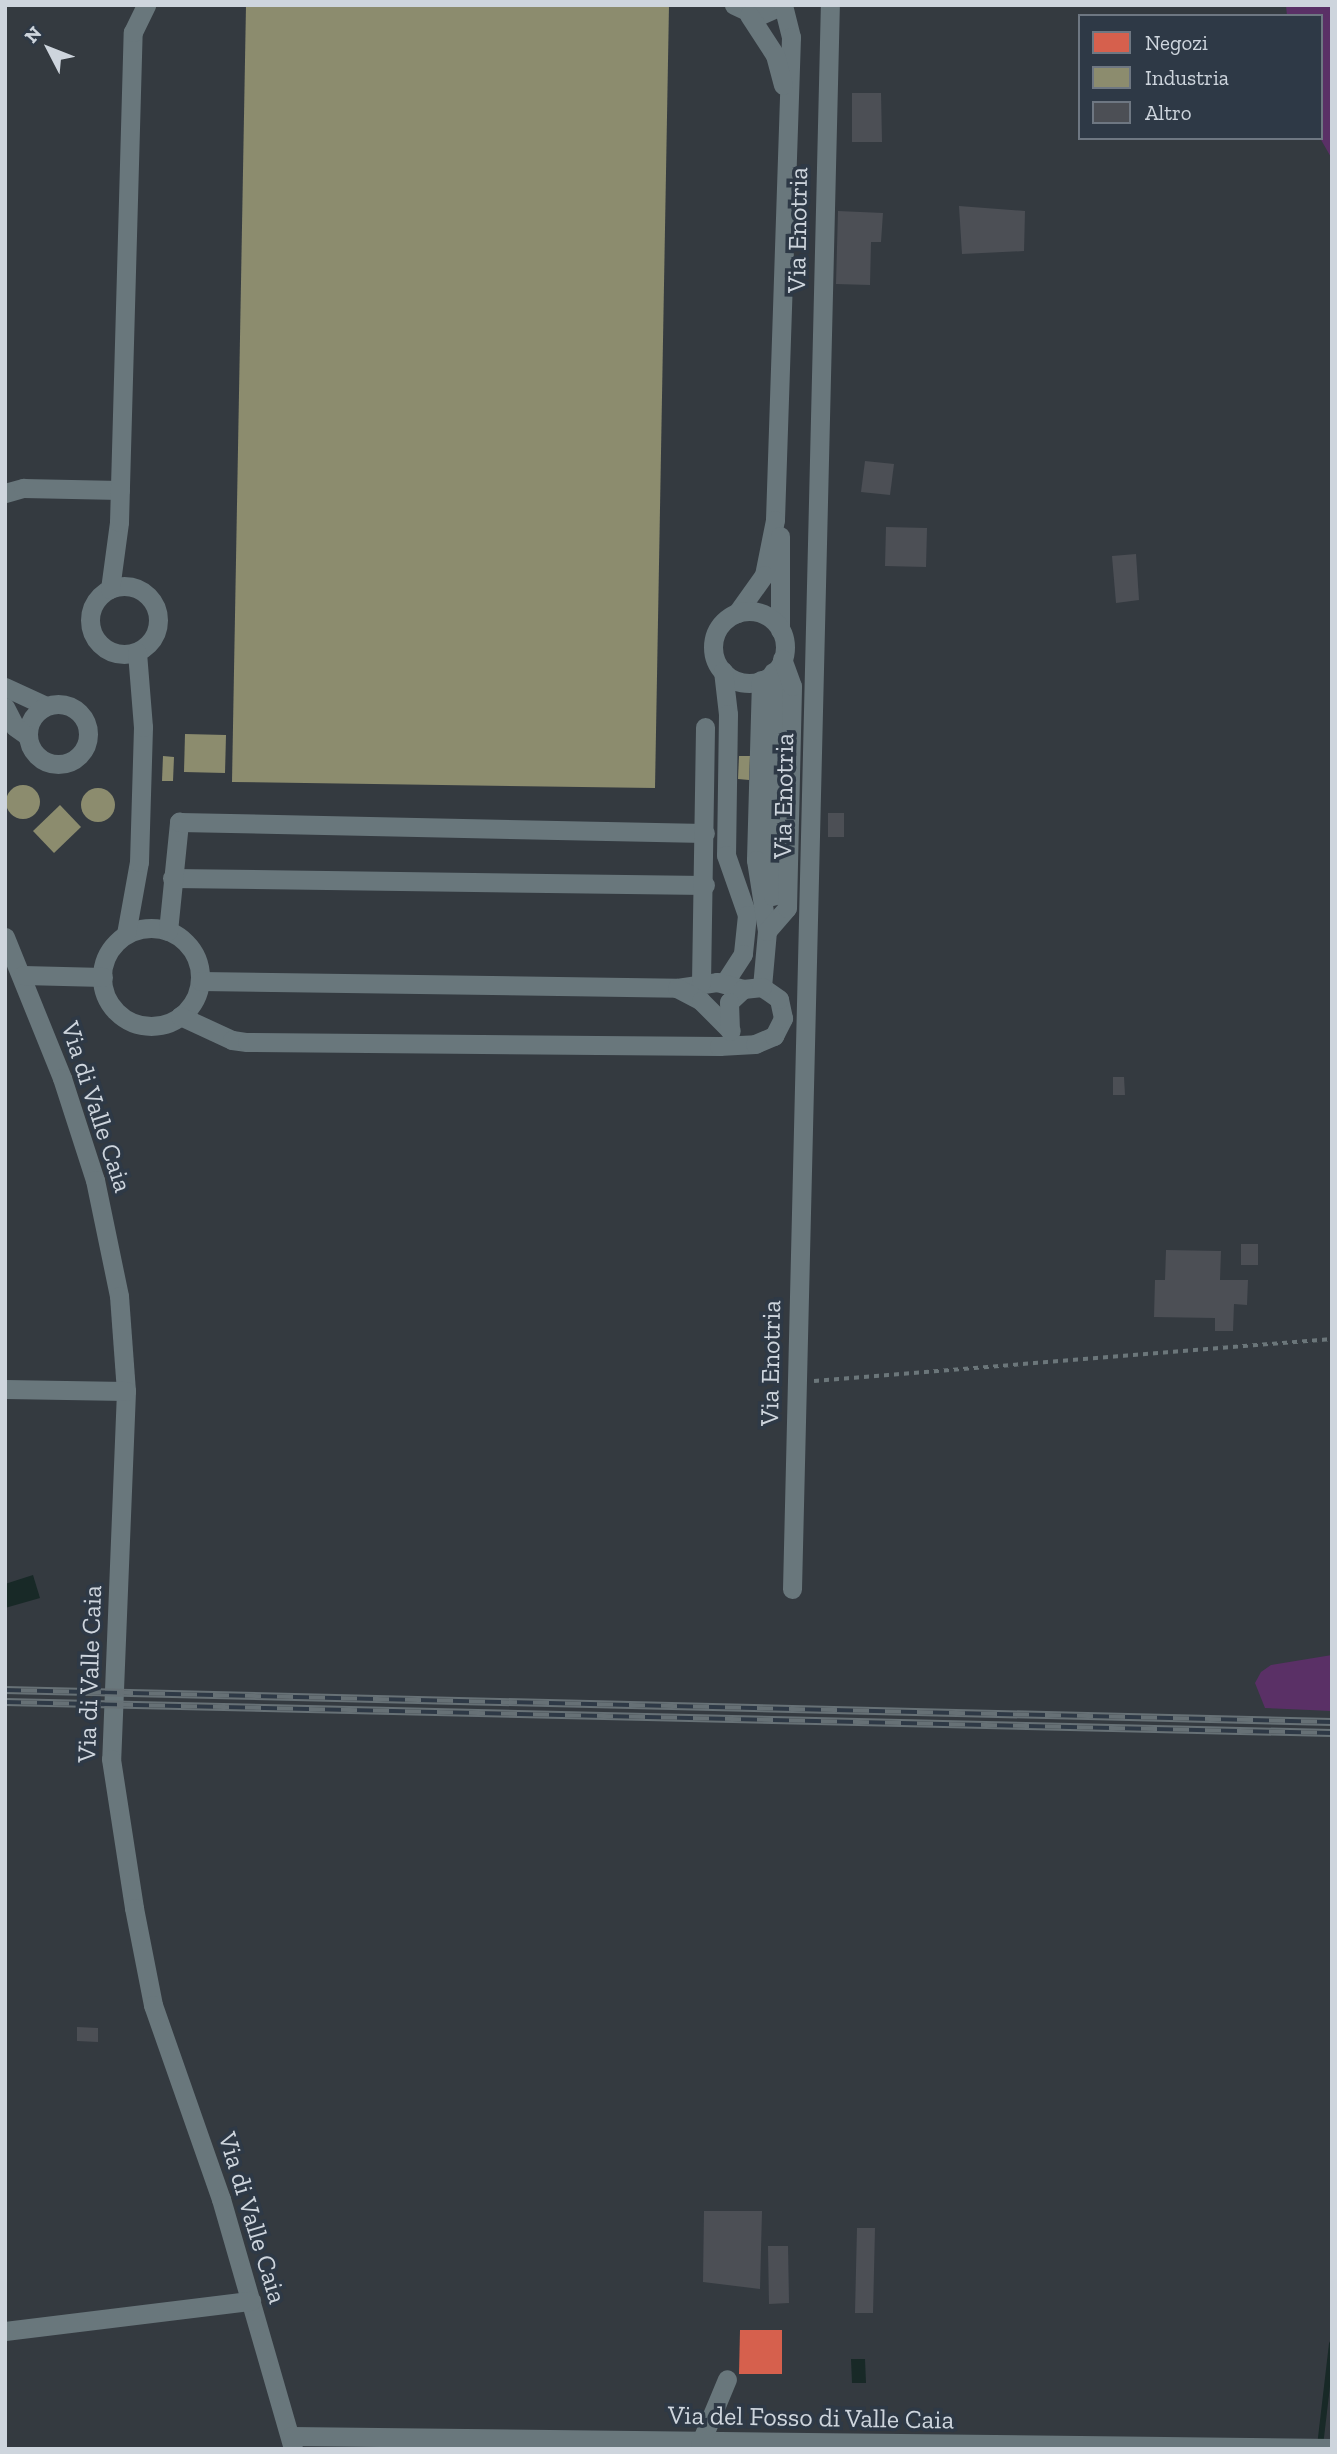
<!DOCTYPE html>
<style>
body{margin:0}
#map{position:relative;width:1337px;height:2454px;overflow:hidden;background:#343a40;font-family:"Zilla Slab",serif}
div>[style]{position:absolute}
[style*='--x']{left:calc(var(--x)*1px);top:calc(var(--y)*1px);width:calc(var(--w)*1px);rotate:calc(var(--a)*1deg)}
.green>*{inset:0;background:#5a3066}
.water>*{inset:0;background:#182927}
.shops>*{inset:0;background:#d6604d}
.industry>*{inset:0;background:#8c8c6e}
.round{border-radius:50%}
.stream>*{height:6px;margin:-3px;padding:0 3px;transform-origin:3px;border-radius:3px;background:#182927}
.building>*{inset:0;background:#4c4f55}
.path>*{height:3.5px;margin-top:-1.75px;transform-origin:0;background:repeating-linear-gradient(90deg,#6b767a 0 5px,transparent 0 10px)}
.minor>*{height:19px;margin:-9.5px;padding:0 9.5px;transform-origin:9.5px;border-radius:9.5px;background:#69777c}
.minor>.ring{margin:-9.5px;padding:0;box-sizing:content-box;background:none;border:19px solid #69777c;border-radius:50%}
.rail>*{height:8px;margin-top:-4px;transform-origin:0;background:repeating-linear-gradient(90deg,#2e3946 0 16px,#677176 0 32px);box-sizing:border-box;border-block:2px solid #677176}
span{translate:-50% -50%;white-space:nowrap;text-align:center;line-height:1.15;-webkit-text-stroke:7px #2e3946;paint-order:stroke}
.street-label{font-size:26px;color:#ced5dd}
.frame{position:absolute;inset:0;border:7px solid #ced5dd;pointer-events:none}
.legend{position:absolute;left:1078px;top:14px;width:245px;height:126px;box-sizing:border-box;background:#2e3946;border:2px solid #6e7782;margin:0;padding:9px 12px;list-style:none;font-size:21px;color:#ced5dd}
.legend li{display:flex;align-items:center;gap:14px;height:35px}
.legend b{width:35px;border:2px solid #6e7782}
.north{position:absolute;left:14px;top:14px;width:70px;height:70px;-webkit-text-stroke:5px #2e3946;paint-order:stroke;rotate:312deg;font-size:19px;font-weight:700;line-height:28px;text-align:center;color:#ced5dd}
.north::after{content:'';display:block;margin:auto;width:24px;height:32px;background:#ced5dd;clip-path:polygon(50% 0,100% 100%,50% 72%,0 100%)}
</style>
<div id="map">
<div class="green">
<div style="clip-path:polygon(1286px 5px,1332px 5px,1332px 159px,1320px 138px,1321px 16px,1287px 16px)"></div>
<div style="clip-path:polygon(1332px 1655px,1332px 1711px,1265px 1708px,1255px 1683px,1261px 1672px,1271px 1665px)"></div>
</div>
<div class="water">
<div style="clip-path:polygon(33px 1575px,40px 1598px,5px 1608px,5px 1584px)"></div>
<div style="clip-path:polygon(851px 2359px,865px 2359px,866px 2383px,852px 2383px)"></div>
</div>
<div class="shops">
<div style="clip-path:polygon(740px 2330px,782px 2330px,782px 2374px,739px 2374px)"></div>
</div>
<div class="industry">
<div style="clip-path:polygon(246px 5px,669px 5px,655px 788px,232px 782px)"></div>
<div style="clip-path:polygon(185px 734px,226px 735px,225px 773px,184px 772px)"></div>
<div style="clip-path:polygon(163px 756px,174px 757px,173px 781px,162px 781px)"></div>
<div style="clip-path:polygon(739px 756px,750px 756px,749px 780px,738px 779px)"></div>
<div class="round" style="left:6px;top:785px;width:34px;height:34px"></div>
<div class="round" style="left:81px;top:788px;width:34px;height:34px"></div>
<div style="clip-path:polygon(60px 805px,81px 827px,54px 853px,33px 831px)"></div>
</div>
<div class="stream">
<div style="--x:1320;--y:2446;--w:103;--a:-83.3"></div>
</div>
<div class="building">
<div style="clip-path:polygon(852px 93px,881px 93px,882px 142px,852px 142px)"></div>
<div style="clip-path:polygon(959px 206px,1025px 211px,1024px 251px,962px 254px)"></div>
<div style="clip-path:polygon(838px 211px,883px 213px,881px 242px,871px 242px,870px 285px,836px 284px)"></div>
<div style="clip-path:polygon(865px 461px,894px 464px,890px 495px,861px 492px)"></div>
<div style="clip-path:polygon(886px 527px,927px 528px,926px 567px,885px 566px)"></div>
<div style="clip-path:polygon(1136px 554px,1139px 600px,1116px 603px,1112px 556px)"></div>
<div style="clip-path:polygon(828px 813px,844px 813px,844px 837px,828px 837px)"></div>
<div style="clip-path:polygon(1113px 1077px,1124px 1077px,1125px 1095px,1113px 1095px)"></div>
<div style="clip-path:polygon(1241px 1244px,1258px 1244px,1258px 1265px,1241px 1265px)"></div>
<div style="clip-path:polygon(1166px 1250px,1221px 1251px,1220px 1280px,1248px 1280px,1247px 1305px,1234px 1304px,1233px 1331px,1215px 1331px,1215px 1318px,1154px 1317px,1155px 1280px,1165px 1280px)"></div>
<div style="clip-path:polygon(77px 2027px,98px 2028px,98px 2042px,77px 2041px)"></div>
<div style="clip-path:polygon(704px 2211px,762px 2211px,760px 2289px,703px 2282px)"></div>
<div style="clip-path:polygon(857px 2228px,875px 2228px,873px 2313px,855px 2313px)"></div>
<div style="clip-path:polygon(768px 2246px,788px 2246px,789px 2303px,769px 2304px)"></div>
</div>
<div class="path">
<div style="--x:814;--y:1381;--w:520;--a:-4.64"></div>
</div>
<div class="minor">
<div style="--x:734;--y:5;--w:26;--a:25"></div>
<div style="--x:758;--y:16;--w:27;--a:-24"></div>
<div style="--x:783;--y:5;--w:33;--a:76"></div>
<div style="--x:791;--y:37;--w:483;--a:91.9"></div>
<div style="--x:775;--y:520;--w:56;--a:101.3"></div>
<div style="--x:764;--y:575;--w:47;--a:125.4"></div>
<div style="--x:749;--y:15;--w:48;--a:57"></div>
<div style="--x:775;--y:55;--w:31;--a:75"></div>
<div style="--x:5;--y:493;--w:19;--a:-16"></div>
<div style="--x:23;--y:488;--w:97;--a:1.2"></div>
<div style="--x:780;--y:536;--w:94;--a:90"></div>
<div class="ring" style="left:90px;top:586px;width:49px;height:49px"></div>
<div style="--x:110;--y:589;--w:68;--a:-82.3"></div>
<div style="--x:119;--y:522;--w:490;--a:-88.4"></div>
<div style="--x:133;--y:32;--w:30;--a:-64"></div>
<div class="ring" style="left:713px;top:611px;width:53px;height:53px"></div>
<div style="--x:723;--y:671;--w:43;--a:83.4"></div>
<div style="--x:728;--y:714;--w:141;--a:90.8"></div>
<div style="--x:726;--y:855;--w:64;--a:70.7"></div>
<div style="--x:747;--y:915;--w:39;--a:96"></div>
<div style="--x:743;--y:954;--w:35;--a:123"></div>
<div style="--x:761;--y:680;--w:180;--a:91.6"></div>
<div style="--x:756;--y:860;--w:72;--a:81.2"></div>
<div style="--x:767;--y:931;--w:56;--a:95.1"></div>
<div style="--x:5;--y:687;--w:45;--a:24.9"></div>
<div class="ring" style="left:28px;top:704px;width:41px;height:41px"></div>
<div style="--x:5;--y:707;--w:22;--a:63"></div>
<div style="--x:15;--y:727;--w:16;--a:35"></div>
<div style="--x:172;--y:878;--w:533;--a:0.75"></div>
<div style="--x:773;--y:896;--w:224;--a:-90"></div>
<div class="ring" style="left:102px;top:928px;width:79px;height:79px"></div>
<div style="--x:168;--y:931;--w:110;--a:-84.2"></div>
<div style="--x:179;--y:822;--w:526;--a:1.2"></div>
<div style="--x:767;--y:931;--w:30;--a:-49"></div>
<div style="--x:787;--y:908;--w:222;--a:-88.7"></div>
<div style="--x:792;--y:686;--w:29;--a:-110"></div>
<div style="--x:126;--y:934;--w:73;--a:-79.8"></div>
<div style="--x:139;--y:862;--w:135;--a:-88.3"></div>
<div style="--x:143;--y:727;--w:75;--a:-94.6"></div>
<div style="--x:5;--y:937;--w:152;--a:68"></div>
<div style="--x:62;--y:1078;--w:107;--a:72.1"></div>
<div style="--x:95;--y:1180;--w:118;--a:78.3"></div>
<div style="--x:119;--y:1296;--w:95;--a:85.8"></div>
<div style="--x:126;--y:1391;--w:368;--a:92.3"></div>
<div style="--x:111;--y:1759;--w:151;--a:81.2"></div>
<div style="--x:134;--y:1908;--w:99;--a:78.9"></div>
<div style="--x:153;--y:2005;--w:206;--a:70.7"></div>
<div style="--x:221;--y:2199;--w:260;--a:73.9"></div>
<div style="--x:23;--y:975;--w:80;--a:1.4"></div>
<div style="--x:200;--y:981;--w:477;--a:0.8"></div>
<div style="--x:677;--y:988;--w:40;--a:-8.5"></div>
<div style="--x:717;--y:982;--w:27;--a:15"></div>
<div style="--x:701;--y:983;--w:256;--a:-89.1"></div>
<div style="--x:677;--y:988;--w:27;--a:28"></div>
<div style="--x:701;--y:1001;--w:42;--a:45"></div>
<div style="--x:180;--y:1016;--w:57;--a:24.8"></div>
<div style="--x:232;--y:1040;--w:15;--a:8"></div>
<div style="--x:247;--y:1042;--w:472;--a:0.5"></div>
<div style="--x:719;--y:1046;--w:36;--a:-3"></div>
<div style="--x:755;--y:1044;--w:21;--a:-23"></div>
<div style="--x:774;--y:1036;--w:20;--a:-63"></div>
<div style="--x:783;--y:1018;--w:19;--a:-102"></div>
<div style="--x:779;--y:999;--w:21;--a:-145"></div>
<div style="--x:762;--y:987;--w:19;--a:174"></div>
<div style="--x:743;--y:989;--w:19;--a:137"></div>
<div style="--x:729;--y:1002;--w:29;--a:88"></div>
<div style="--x:5;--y:1389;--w:121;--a:0.9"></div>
<div style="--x:792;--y:1589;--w:1584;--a:-88.63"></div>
<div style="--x:5;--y:2331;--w:248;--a:-7"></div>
<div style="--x:291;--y:2436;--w:1041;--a:0.66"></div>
<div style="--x:700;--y:2444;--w:70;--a:-67.4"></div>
</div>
<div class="rail">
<div style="--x:5;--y:1690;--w:1327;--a:1.38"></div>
<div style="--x:5;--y:1702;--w:1327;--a:1.34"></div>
</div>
<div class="street-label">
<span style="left:798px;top:230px;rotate:-89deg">Via Enotria</span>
<span style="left:784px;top:796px;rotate:-89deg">Via Enotria</span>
<span style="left:96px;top:1107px;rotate:72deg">Via di Valle Caia</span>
<span style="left:771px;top:1363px;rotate:-89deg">Via Enotria</span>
<span style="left:90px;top:1674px;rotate:-88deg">Via di Valle Caia</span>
<span style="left:252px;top:2218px;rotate:73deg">Via di Valle Caia</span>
<span style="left:811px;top:2418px;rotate:1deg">Via del Fosso di Valle Caia</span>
</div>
<div class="frame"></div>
<ul class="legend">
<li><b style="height:19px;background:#d6604d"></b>Negozi</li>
<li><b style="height:19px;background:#8c8c6e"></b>Industria</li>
<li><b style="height:19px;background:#4c4f55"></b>Altro</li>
</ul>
<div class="north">N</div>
</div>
